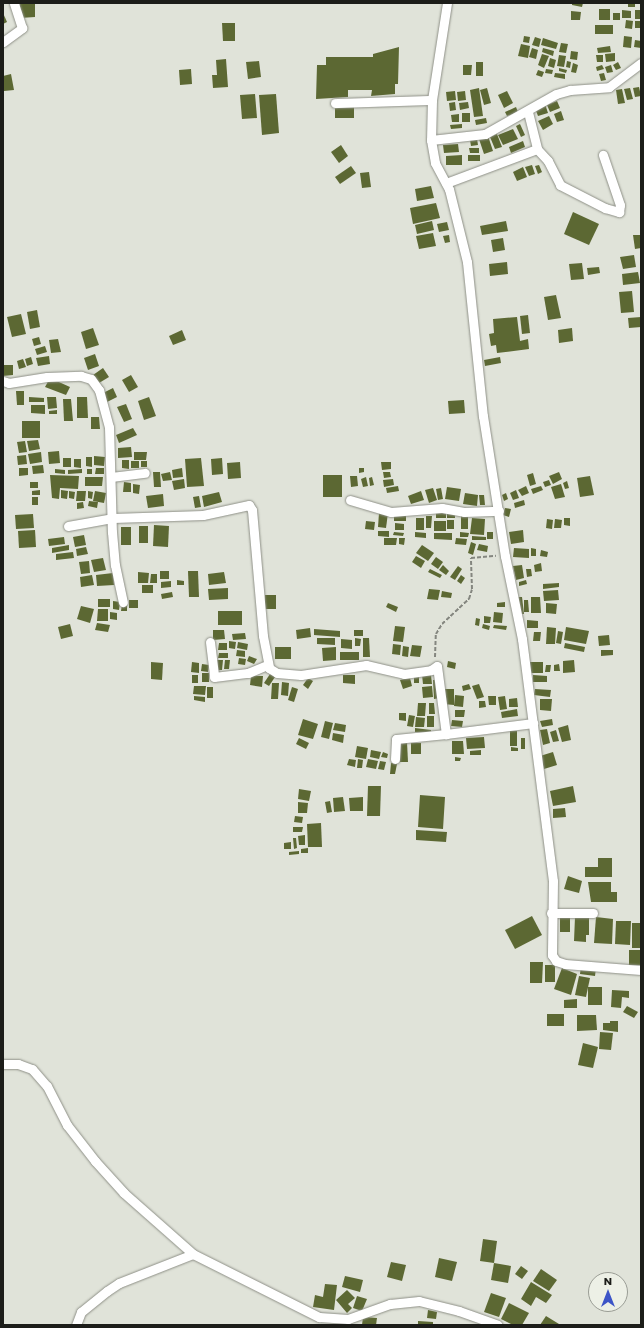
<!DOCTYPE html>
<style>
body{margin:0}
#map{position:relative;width:644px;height:1328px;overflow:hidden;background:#e0e3d9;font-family:Poppins,sans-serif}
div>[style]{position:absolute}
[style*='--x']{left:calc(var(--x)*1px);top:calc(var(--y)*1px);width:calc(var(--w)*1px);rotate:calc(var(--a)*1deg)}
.building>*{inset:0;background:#5c6833}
.path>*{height:2px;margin-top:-1px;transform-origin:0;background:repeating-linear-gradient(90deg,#84867f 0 4px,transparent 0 6px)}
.roads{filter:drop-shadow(0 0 1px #8e9087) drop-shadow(0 0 1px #8e9087)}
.street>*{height:9px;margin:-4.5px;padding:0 4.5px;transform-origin:4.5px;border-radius:4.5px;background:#fff}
span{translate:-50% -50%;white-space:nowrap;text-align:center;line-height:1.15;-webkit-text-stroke:4px #edf0e6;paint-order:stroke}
.frame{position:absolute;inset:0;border:4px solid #1c1d19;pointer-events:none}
.north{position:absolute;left:588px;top:1272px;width:40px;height:40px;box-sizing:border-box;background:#edf0e6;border:1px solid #999c94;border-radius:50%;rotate:0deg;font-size:11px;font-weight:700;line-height:16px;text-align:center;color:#1c1d19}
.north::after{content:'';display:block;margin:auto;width:14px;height:18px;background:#3d55c7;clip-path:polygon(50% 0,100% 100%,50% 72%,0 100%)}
</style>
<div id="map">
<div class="building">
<div style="clip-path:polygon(20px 3px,35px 3px,35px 17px,20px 18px)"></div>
<div style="clip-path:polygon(572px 3px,583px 3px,582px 7px,572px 5px)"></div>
<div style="clip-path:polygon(628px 3px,635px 3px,635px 7px,628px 7px)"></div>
<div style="clip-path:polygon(599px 9px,610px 9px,610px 20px,599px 20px)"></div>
<div style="clip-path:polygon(622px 10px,631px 11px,631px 18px,622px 18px)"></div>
<div style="clip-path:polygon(635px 10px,641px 10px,641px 19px,635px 19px)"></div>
<div style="clip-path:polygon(571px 11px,581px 12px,580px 20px,571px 20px)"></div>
<div style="clip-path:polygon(3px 13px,7px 22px,3px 24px)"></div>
<div style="clip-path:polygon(613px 13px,620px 13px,620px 20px,613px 20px)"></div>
<div style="clip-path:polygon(626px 20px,633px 21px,632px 29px,625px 28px)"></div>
<div style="clip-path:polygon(635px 21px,641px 21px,641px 28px,635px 28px)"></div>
<div style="clip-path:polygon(222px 23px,235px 23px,235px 41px,223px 41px)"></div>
<div style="clip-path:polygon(595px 25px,613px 25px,613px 34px,595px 34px)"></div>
<div style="clip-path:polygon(524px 36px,530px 37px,529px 43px,523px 42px)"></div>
<div style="clip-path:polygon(624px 36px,632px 37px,631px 48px,623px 47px)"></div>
<div style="clip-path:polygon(535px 37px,541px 39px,539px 47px,532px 45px)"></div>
<div style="clip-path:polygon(543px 38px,558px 43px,556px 49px,541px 45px)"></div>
<div style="clip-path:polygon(635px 40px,641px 41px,641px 48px,634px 47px)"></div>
<div style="clip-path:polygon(561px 43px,568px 44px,566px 53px,559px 52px)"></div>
<div style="clip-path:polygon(521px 44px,530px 46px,528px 58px,518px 56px)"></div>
<div style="clip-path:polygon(610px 46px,611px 52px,598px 53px,597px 48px)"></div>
<div style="clip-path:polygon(399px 47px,398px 84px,395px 84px,395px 94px,371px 96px,372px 90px,348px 90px,348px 97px,316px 99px,317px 65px,326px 65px,326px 57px,373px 57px,373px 54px)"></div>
<div style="clip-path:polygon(532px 48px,538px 50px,536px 59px,529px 57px)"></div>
<div style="clip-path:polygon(543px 48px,554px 51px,553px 56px,542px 52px)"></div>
<div style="clip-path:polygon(571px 51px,578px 52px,577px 60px,570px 59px)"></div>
<div style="clip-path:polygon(615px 53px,615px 61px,606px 62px,605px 54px)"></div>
<div style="clip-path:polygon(542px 54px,549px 56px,544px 68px,538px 65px)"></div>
<div style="clip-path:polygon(559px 55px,566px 56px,564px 67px,557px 66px)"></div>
<div style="clip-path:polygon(596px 55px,603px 55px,603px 62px,597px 62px)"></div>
<div style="clip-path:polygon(550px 58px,556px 60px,554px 68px,548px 66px)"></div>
<div style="clip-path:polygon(226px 59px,228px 87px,213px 88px,212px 75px,217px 75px,216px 60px)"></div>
<div style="clip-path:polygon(259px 61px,261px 77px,248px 79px,246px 62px)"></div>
<div style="clip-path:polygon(567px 61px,571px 62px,570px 68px,566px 67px)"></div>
<div style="clip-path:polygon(476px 62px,483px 62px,483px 76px,476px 76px)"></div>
<div style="clip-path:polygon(618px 62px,621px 68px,616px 70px,613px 65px)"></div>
<div style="clip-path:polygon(573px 63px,578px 65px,576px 73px,571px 72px)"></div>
<div style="clip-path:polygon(463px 65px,472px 65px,471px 75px,463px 75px)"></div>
<div style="clip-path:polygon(602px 65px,604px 69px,597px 71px,596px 67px)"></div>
<div style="clip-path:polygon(611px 65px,613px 72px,607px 73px,605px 67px)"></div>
<div style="clip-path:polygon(559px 68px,567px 70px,566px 73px,559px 71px)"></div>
<div style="clip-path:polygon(191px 69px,192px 84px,180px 85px,179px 70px)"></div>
<div style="clip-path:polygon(546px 69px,553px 70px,552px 74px,545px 73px)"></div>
<div style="clip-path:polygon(538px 70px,544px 72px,542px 77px,536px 75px)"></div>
<div style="clip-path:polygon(555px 73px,565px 74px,565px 79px,554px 77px)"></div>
<div style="clip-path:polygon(604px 73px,606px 80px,601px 81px,599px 74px)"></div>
<div style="clip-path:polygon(11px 74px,14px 90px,4px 91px,3px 76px)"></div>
<div style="clip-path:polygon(639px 87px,641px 96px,635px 97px,633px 88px)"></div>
<div style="clip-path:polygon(479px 88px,483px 116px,474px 117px,470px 90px)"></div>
<div style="clip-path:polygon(487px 88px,491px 103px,484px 105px,480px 90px)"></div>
<div style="clip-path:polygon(630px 88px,633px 99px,627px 100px,624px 89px)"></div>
<div style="clip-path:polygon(622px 89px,625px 103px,618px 104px,616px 90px)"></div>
<div style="clip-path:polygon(455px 91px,456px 100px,447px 101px,446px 92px)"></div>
<div style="clip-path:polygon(465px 91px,466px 100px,458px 101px,457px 92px)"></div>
<div style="clip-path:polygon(507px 91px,513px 103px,504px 108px,498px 95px)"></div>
<div style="clip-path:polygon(255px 94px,257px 118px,242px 119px,240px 95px)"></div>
<div style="clip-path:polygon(276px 94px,279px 133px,262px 135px,259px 95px)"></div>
<div style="clip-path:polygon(557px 101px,560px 108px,550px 112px,547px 105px)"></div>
<div style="clip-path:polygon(455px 102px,456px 110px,450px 111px,449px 103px)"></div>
<div style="clip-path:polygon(468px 102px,469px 108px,460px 110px,459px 103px)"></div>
<div style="clip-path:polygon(545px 104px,548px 113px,538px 116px,535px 108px)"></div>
<div style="clip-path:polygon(335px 106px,354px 106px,354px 118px,335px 118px)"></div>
<div style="clip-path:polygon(516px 107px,518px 112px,507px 116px,505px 112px)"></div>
<div style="clip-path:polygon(561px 111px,564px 120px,557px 122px,554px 114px)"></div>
<div style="clip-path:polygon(462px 113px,470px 113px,470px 122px,462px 122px)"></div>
<div style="clip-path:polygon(459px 114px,459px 122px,452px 122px,451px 115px)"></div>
<div style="clip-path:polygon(549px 116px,553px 124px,543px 130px,538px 121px)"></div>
<div style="clip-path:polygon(486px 118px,487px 123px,476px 125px,475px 120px)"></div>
<div style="clip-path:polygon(462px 124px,462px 128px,451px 129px,450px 125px)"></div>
<div style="clip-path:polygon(520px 124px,525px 135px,521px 137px,516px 126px)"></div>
<div style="clip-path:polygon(513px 129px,518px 139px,503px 145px,498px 135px)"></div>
<div style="clip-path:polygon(497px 134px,502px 147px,495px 149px,490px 137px)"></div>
<div style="clip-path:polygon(488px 136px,493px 151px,484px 154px,479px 139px)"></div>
<div style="clip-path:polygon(477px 139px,478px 145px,471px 146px,470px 140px)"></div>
<div style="clip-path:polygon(523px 141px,525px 147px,511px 153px,509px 147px)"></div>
<div style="clip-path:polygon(458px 144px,459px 152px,444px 153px,443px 145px)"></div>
<div style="clip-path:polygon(341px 145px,348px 156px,339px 163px,331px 152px)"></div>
<div style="clip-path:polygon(469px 148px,479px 148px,479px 153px,470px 153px)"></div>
<div style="clip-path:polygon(462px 155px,462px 165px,446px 165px,446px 156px)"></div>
<div style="clip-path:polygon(468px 155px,480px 155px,480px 161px,468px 161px)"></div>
<div style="clip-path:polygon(532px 165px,535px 174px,529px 176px,525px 167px)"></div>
<div style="clip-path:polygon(539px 165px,542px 172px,538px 174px,535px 166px)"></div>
<div style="clip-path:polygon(351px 166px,356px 173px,340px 184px,335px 177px)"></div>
<div style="clip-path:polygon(523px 167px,527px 177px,517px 181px,513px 172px)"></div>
<div style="clip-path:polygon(369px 172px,371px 187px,362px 188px,360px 173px)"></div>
<div style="clip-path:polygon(431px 186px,434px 198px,417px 201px,415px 189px)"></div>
<div style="clip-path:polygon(436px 203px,440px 218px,413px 224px,410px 208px)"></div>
<div style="clip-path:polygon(573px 212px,599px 224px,589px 245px,564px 234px)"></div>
<div style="clip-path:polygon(432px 221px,434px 230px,417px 234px,415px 225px)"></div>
<div style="clip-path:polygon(506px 221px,508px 231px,482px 235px,480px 226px)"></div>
<div style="clip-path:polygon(447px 222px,449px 230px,439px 232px,437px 224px)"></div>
<div style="clip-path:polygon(433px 233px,436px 246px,419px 249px,416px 236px)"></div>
<div style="clip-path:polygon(449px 235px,450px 242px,445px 243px,443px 236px)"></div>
<div style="clip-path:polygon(633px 235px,641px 235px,641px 248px,635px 249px)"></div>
<div style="clip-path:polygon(503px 238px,505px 250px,493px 252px,491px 240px)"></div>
<div style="clip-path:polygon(634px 255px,636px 267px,623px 269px,620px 257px)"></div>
<div style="clip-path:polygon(507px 262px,508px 274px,490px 276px,489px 264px)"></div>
<div style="clip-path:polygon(582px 263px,584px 279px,571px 280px,569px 264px)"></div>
<div style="clip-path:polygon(599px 267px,600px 273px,588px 275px,587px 268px)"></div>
<div style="clip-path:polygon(638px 272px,640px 283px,623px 285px,622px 274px)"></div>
<div style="clip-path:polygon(632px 291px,634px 312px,621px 313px,619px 292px)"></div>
<div style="clip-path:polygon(556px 295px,561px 318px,548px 320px,544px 297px)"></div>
<div style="clip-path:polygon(37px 310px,40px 327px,30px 329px,27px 312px)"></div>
<div style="clip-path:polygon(21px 314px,26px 334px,12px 337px,7px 317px)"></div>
<div style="clip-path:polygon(528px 315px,530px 333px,522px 334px,520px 316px)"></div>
<div style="clip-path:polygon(517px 317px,520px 341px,528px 339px,529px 349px,497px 353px,496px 345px,491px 346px,489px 334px,494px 333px,493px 319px)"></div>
<div style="clip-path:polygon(641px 317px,641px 327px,629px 328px,628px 318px)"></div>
<div style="clip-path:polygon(93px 328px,99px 345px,86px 349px,81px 332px)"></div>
<div style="clip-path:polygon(572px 328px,573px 341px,559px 343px,558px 330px)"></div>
<div style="clip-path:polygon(182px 330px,186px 340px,173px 345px,169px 336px)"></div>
<div style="clip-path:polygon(39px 337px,41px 344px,34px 346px,32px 339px)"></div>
<div style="clip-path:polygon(58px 339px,61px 352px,51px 353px,49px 340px)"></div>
<div style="clip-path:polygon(45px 346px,47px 352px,37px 355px,35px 349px)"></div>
<div style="clip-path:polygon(95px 354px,99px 366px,88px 370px,84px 358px)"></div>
<div style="clip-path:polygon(49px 356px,50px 364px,38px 366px,36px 358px)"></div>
<div style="clip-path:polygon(31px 357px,33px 364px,27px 366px,25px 359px)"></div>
<div style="clip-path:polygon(500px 357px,501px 363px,485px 366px,484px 360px)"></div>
<div style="clip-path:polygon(23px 359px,26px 367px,19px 369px,17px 361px)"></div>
<div style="clip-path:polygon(3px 365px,13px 365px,13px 375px,3px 376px)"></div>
<div style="clip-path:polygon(103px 368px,109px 377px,99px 383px,93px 375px)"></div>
<div style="clip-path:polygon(131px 375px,138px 387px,129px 392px,122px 380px)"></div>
<div style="clip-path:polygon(50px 378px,70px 387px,66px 395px,45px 387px)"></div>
<div style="clip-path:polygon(113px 388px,117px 397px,107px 402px,103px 393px)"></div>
<div style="clip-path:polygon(16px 391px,24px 391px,24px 405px,17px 405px)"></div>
<div style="clip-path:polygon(29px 397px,44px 398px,44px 402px,29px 402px)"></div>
<div style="clip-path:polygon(47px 397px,56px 397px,57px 408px,48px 409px)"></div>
<div style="clip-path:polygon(77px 397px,87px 397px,88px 418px,77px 418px)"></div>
<div style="clip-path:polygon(149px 397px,156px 416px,144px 420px,138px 401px)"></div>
<div style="clip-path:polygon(63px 399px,71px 399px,73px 421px,64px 421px)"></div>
<div style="clip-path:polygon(464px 400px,465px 413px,449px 414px,448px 401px)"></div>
<div style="clip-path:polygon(126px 404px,132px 419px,124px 422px,117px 407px)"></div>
<div style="clip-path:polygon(31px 405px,45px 405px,45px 414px,31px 413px)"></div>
<div style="clip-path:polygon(57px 410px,57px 414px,49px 414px,49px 411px)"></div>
<div style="clip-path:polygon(91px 417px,99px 417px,100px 429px,91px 429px)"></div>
<div style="clip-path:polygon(22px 421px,40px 421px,40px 438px,22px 438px)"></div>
<div style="clip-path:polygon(133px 428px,137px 435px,119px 443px,116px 435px)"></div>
<div style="clip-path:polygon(38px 440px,40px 449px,29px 451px,27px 441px)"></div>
<div style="clip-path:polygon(25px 441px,27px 452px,19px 453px,17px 442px)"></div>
<div style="clip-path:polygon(131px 447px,132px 457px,118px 458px,118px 448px)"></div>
<div style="clip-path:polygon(59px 451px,60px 463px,49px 464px,48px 452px)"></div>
<div style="clip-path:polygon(41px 452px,42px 462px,30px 464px,28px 454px)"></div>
<div style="clip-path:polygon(134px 452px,147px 452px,146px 460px,134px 460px)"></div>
<div style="clip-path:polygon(26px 455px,27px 464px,18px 465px,17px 456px)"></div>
<div style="clip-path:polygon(94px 456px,105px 457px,104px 466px,94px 465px)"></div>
<div style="clip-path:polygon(86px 457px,92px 457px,92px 467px,86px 466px)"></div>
<div style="clip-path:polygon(63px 458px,71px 458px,71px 467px,63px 467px)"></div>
<div style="clip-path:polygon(201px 458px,204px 486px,187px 487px,185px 459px)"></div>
<div style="clip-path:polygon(222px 458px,223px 474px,212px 475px,211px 459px)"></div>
<div style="clip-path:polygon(74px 459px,81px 459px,81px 468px,74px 467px)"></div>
<div style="clip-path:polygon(122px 460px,129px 460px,129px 469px,122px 468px)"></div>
<div style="clip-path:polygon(131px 461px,139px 461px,139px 468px,131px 468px)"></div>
<div style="clip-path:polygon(141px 461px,147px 461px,147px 467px,141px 467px)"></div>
<div style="clip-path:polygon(240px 462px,241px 478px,228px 479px,227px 463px)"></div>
<div style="clip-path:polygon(381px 462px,391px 462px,391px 469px,382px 470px)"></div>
<div style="clip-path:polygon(43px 465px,44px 473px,33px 474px,32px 466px)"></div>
<div style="clip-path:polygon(19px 468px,28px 468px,28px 475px,19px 476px)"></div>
<div style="clip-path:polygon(96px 468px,104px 468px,104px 474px,95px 474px)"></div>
<div style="clip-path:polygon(182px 468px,183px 477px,173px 478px,172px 470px)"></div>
<div style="clip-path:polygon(359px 468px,364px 468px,364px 472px,359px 473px)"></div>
<div style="clip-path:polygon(55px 469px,65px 470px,65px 474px,55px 473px)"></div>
<div style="clip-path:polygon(82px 469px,82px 473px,68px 474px,68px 470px)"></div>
<div style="clip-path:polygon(87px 469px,92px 469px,92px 474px,87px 474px)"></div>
<div style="clip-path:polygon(153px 472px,160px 472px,161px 487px,154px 487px)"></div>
<div style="clip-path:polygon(170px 472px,172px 480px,163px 481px,161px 474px)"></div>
<div style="clip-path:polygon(383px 472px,390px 472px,391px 477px,384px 478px)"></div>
<div style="clip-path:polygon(559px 472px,562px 479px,553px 484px,549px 476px)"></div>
<div style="clip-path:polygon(533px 473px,536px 484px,530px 486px,527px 475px)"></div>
<div style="clip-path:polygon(50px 475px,79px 476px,78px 489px,60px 488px,59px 499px,52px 498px)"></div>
<div style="clip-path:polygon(323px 475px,342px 475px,342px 497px,323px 497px)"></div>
<div style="clip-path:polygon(350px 476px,357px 476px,358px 486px,351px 487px)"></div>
<div style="clip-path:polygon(590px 476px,594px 495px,580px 497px,577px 478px)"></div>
<div style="clip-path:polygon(85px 477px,103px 477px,102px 486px,85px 486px)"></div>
<div style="clip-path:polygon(366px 477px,368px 486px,363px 487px,361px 479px)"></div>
<div style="clip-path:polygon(372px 477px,374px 485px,370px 486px,369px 478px)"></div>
<div style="clip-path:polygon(184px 479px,185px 488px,174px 490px,172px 481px)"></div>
<div style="clip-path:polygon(393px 479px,394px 485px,384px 487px,383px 480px)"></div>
<div style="clip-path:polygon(549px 480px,551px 485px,545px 487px,543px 482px)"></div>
<div style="clip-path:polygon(567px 481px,569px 488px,565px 489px,563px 483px)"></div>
<div style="clip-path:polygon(30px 482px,38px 482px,38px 488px,30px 488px)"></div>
<div style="clip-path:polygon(124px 482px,131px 483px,131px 492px,123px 492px)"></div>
<div style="clip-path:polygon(133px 484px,140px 485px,139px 494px,133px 493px)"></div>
<div style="clip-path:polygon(561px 484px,565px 497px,555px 499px,551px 487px)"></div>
<div style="clip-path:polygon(398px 486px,399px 491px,387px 493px,386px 488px)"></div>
<div style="clip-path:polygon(526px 486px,529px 493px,522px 496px,518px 490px)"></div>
<div style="clip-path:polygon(541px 486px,543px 490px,533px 494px,531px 489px)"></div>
<div style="clip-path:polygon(447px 487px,461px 489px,459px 501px,445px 499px)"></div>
<div style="clip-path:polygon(433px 488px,437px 500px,429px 503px,425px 490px)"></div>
<div style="clip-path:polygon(441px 488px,443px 499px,438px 500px,436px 489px)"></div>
<div style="clip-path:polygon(40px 490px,40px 495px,32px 495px,32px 491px)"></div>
<div style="clip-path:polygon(61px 490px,68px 491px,67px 499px,61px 498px)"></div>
<div style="clip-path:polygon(516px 490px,519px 498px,513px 500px,510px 493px)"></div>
<div style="clip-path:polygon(69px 491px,75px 492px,74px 499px,69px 498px)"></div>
<div style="clip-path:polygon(77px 491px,86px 491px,85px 501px,76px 501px)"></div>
<div style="clip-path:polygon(88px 491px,93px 492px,92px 499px,88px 498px)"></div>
<div style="clip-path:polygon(95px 491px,106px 493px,104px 503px,93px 501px)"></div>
<div style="clip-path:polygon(421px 491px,424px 500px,411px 504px,408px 496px)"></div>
<div style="clip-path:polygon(219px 492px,222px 502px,204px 507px,202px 496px)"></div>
<div style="clip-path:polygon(465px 493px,478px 495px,477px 506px,463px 504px)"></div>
<div style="clip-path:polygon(506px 493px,508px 499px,504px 501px,502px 495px)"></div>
<div style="clip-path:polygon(163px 494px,164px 506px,148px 508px,146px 496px)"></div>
<div style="clip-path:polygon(479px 495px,484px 495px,485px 505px,480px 505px)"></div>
<div style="clip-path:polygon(199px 496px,201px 507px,195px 508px,193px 497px)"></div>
<div style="clip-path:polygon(32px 497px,38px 497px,38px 505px,32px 505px)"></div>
<div style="clip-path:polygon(524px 500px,525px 505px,515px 508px,514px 503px)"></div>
<div style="clip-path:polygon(89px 501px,98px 502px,97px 508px,88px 506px)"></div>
<div style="clip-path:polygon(83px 502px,84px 508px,77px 509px,77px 503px)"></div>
<div style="clip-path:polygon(505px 508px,511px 509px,509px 517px,503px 515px)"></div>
<div style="clip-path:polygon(436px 511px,446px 511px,446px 518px,436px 518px)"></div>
<div style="clip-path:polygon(447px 511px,455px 512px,455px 518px,447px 518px)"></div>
<div style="clip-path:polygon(379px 513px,388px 513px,386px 528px,378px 527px)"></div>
<div style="clip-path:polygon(33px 514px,34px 528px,16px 529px,15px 515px)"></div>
<div style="clip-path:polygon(461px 515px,468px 515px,468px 529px,461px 529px)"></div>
<div style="clip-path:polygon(394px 516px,406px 516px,406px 521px,394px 521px)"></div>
<div style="clip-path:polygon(426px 516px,432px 516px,431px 528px,426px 528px)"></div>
<div style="clip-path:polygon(416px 518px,424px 518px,424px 530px,416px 530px)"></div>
<div style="clip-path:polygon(472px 518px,485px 519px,484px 535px,470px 534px)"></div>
<div style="clip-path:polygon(564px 518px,570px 518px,570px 526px,564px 525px)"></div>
<div style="clip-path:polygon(547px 519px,553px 520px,552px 529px,546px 528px)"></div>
<div style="clip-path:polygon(555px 519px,562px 520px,561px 528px,554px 528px)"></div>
<div style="clip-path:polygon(447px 520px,454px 520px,454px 529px,447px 529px)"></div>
<div style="clip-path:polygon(366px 521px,375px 522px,374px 530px,365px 529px)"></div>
<div style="clip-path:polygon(434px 521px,446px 521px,446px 531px,434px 531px)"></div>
<div style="clip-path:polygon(395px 523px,404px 524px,404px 530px,395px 530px)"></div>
<div style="clip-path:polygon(154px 525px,169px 526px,168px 547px,153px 546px)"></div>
<div style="clip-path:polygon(139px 526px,148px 526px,148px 543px,139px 543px)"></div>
<div style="clip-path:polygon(121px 527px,131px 527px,131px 545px,121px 545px)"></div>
<div style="clip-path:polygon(35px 530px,36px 547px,19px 548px,18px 531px)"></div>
<div style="clip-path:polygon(523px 530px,524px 542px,511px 544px,509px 532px)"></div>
<div style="clip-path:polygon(378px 531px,389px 531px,389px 537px,378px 536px)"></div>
<div style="clip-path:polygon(394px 532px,404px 533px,403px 536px,393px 535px)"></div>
<div style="clip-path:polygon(415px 532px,426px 533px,426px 538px,415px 537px)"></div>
<div style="clip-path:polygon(460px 532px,469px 533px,468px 537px,460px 537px)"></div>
<div style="clip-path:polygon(487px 532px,493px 532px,493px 539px,487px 539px)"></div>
<div style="clip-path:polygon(434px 533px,452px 533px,452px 540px,434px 539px)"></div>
<div style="clip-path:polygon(84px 535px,86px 545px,75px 547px,73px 537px)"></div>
<div style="clip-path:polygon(472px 536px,486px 537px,486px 540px,472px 540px)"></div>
<div style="clip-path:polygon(64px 537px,65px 544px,49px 546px,48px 539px)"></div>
<div style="clip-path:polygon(384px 538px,397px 538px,396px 545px,384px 545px)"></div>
<div style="clip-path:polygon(399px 538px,405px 538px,404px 545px,399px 544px)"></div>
<div style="clip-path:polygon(456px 538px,467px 539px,466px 545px,455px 544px)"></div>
<div style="clip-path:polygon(471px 542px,476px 544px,473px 555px,468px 553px)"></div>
<div style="clip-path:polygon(479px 544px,488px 546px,487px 552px,477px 550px)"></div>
<div style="clip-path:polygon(69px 545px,69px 550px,52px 553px,52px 548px)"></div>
<div style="clip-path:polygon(422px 545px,434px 553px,428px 561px,416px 553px)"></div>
<div style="clip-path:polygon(86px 547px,88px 554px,77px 556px,76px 549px)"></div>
<div style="clip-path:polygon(514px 548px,529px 549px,529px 558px,513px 557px)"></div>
<div style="clip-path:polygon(531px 548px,536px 549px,536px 556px,531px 556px)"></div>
<div style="clip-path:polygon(541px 550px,548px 552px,547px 557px,540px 556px)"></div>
<div style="clip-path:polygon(73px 552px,74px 558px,56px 560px,56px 554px)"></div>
<div style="clip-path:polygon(416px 556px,425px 561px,421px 568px,412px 562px)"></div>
<div style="clip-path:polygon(436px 557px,443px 562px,438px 569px,431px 564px)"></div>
<div style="clip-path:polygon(103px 558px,106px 570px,94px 572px,91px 560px)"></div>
<div style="clip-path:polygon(89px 561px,90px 573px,81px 574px,79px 562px)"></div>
<div style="clip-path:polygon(541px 563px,542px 571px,535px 572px,534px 565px)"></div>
<div style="clip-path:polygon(443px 565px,449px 571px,446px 575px,439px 570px)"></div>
<div style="clip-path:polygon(522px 565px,524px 578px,516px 580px,513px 566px)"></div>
<div style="clip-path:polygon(458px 566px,462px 569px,455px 580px,450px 577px)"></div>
<div style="clip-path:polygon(430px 569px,442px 575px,440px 578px,428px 572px)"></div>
<div style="clip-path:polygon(526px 569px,531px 569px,532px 576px,527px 577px)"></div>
<div style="clip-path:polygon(160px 571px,169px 571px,169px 579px,160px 579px)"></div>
<div style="clip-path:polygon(188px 571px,198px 571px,199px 597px,189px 597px)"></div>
<div style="clip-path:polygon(138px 572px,149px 573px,148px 583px,138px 583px)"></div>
<div style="clip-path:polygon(224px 572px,226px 583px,209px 585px,208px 574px)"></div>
<div style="clip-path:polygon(113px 573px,114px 585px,97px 586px,96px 575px)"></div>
<div style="clip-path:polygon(151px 574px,157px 574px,157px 583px,150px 583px)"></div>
<div style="clip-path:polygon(92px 575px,94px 585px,81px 587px,80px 577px)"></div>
<div style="clip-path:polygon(461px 575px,465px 578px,461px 584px,457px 581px)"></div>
<div style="clip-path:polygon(177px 580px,184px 581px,184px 585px,177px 585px)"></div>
<div style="clip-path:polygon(526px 580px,527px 584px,519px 586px,519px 582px)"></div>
<div style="clip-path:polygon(171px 581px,171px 587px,161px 588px,161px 582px)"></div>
<div style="clip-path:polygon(559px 583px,559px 587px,543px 589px,543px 584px)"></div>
<div style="clip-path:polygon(142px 585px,153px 585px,153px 593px,142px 593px)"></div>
<div style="clip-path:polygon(228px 588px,228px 599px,209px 600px,208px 589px)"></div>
<div style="clip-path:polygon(429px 589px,440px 590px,438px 600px,427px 599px)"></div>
<div style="clip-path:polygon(558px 590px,559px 600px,544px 601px,543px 591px)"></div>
<div style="clip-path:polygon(442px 591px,452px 593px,451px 598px,441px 597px)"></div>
<div style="clip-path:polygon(172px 592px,173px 597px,162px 599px,161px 594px)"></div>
<div style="clip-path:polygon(265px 595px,276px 595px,276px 609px,265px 609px)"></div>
<div style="clip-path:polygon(518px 597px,522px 597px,524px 614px,520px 614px)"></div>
<div style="clip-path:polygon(531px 597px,540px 597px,541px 613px,531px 613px)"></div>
<div style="clip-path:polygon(98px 599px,110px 599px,110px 607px,98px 607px)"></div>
<div style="clip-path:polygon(129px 600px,138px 600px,138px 608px,129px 608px)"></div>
<div style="clip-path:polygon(524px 600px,528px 600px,529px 612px,524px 612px)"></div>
<div style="clip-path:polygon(113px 601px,120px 602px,119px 610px,113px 609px)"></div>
<div style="clip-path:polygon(505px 602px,505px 607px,497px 607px,497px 603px)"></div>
<div style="clip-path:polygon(388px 603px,398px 607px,396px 612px,386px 607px)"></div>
<div style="clip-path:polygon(546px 603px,557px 604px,556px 614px,546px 613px)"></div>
<div style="clip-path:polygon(122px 604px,127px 605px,127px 611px,121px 611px)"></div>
<div style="clip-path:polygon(81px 606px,94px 609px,90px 623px,77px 619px)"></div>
<div style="clip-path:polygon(98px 609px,108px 609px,108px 621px,97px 621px)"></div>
<div style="clip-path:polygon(218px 611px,242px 611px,242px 625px,218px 625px)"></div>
<div style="clip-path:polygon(110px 612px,117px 613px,117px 620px,110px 619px)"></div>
<div style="clip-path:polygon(494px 612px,503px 613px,502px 623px,493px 622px)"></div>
<div style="clip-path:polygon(484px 616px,491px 617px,490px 623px,484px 623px)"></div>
<div style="clip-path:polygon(476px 618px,480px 619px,479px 626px,475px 625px)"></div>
<div style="clip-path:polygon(527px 620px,538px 621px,538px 628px,527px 628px)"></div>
<div style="clip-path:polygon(97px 623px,110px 625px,108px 632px,95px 630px)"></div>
<div style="clip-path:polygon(70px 624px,73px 636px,61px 639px,58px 627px)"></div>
<div style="clip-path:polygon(483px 624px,490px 626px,489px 630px,482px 628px)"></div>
<div style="clip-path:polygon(494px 625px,507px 626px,506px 630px,493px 628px)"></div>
<div style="clip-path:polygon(395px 626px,405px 627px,403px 642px,393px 641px)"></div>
<div style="clip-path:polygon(547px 627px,556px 628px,555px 644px,546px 644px)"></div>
<div style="clip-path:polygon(566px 627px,589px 631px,586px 644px,564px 640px)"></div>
<div style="clip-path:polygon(310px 628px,311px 637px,297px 639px,296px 630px)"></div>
<div style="clip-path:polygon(314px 629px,340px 631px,340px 637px,314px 635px)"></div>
<div style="clip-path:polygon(213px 630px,224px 630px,225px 639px,213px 640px)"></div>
<div style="clip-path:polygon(354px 630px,363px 630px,363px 636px,354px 636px)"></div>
<div style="clip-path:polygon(558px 631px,563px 632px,561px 644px,556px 643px)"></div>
<div style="clip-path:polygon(534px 632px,541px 632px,540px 641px,533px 641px)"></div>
<div style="clip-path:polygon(245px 633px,246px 639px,233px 640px,232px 634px)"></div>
<div style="clip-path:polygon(609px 635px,610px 645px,599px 646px,598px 636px)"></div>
<div style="clip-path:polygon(317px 638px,335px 638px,335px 645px,317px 644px)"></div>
<div style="clip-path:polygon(355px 638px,361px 639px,360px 646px,355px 646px)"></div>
<div style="clip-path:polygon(363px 638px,369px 638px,370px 657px,363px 657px)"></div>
<div style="clip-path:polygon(341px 639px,352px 640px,352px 649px,341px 648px)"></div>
<div style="clip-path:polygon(229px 641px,236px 642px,235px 649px,229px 648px)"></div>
<div style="clip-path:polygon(238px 642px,248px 644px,247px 650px,237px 648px)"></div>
<div style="clip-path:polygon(219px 643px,227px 643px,227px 650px,218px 650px)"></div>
<div style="clip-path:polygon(565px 643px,585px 647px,584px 652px,564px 648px)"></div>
<div style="clip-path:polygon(393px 644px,401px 645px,400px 655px,392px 654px)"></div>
<div style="clip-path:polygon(412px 645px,422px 646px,420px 657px,410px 656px)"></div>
<div style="clip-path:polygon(403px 646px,409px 647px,408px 657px,402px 656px)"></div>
<div style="clip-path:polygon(275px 647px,291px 647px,291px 659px,275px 659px)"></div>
<div style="clip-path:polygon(336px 647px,336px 660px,323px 661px,322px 648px)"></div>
<div style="clip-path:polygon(237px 650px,245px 651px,245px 657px,236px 656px)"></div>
<div style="clip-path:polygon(601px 650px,613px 650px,613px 655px,601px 656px)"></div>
<div style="clip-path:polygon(340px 652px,359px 652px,359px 660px,340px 660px)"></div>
<div style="clip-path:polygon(219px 653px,228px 653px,228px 658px,218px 658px)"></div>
<div style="clip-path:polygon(249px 656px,257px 659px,254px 664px,247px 661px)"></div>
<div style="clip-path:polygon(239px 658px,246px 659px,245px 665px,238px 664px)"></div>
<div style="clip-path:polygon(215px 660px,223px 660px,222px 670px,215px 670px)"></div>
<div style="clip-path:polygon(225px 660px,230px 660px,229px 669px,224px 669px)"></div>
<div style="clip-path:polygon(574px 660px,575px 672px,563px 673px,563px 661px)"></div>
<div style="clip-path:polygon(448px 661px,456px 663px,455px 669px,447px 667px)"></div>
<div style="clip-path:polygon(151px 662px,163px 663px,162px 680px,151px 679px)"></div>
<div style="clip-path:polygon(192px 662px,199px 663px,199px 673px,191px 672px)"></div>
<div style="clip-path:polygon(530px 662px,543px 662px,543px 673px,530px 673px)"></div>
<div style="clip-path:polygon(202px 664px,209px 665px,208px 672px,201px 671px)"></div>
<div style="clip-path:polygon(559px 664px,560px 671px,554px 671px,554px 665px)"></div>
<div style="clip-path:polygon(546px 665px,551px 665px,550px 672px,545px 672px)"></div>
<div style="clip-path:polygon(202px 673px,209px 673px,209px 682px,202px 682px)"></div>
<div style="clip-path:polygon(270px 674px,275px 677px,269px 686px,264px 683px)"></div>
<div style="clip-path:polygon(192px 675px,198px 675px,198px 683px,192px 683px)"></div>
<div style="clip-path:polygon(343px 675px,355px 675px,355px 684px,343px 683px)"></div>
<div style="clip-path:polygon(414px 675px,419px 675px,419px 683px,414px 683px)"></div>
<div style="clip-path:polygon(422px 675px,431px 675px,432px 684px,423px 684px)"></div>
<div style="clip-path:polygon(533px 675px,547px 676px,547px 682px,533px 682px)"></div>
<div style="clip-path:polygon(251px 676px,263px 676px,262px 687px,250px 685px)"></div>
<div style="clip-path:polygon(308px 678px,313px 681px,308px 689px,303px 685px)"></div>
<div style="clip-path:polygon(410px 678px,412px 686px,403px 689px,400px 680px)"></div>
<div style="clip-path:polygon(433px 680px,439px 680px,440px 698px,434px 699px)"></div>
<div style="clip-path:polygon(282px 682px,289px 683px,288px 696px,281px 695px)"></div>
<div style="clip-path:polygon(272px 683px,279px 683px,278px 699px,271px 699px)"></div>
<div style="clip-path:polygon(469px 684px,471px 689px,463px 691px,462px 686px)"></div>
<div style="clip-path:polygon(479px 684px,484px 697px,477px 699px,472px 686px)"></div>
<div style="clip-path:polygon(194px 686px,206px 686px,205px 695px,193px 694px)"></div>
<div style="clip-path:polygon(432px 686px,433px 697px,423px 698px,422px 687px)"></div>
<div style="clip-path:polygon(207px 687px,213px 687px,213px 698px,207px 698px)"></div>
<div style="clip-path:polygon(292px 687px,298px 689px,294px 702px,288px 700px)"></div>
<div style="clip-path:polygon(443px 689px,454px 689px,454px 705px,443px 704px)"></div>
<div style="clip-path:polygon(535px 689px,551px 690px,550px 697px,534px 695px)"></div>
<div style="clip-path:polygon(455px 695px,464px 696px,463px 707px,454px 706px)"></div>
<div style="clip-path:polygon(194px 696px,205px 697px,205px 702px,194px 700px)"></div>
<div style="clip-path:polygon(488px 696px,496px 696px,496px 705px,489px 705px)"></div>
<div style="clip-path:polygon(505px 696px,507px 709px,500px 710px,498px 697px)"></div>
<div style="clip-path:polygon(517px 698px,518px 707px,509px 707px,509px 699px)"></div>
<div style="clip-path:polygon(540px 699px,552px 699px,551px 711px,540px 710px)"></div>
<div style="clip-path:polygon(479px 701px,485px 701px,486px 707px,479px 708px)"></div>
<div style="clip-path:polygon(418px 703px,426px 703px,425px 716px,417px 716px)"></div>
<div style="clip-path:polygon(429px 703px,434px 703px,435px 714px,429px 714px)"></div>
<div style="clip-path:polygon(517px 709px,518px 716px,502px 718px,501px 712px)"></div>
<div style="clip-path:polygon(455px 710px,465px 710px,464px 717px,455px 717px)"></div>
<div style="clip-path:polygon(399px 713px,406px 713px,406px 721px,399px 720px)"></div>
<div style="clip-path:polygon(409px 715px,415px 716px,413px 727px,407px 726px)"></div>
<div style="clip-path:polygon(427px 716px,434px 716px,434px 727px,427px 727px)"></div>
<div style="clip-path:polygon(416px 717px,425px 718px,424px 727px,415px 727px)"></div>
<div style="clip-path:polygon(303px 719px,318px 724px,313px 739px,298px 735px)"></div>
<div style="clip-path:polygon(552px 719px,553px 725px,542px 727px,540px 721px)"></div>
<div style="clip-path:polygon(452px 720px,463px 721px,462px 727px,451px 726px)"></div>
<div style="clip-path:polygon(325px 721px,333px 723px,329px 739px,321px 737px)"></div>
<div style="clip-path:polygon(335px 723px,346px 725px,345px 732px,333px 730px)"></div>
<div style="clip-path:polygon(568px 725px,571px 740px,562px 742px,558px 728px)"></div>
<div style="clip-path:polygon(415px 728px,431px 730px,431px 733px,415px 732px)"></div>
<div style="clip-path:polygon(547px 729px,550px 743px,543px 745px,540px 730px)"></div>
<div style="clip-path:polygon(556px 730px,559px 741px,553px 742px,550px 732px)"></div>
<div style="clip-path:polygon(510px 731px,517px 731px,517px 746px,510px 746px)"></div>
<div style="clip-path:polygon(333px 733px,344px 735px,343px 743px,332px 740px)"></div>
<div style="clip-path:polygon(484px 737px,485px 748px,467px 749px,466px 738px)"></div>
<div style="clip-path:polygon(299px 738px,309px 743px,306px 749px,296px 744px)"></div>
<div style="clip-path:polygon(521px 738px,525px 738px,525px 749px,521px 749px)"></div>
<div style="clip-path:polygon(452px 741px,463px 741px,464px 754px,452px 754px)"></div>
<div style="clip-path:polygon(399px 742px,407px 742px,408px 762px,400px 762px)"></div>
<div style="clip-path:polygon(411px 743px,421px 743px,421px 754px,411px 754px)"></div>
<div style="clip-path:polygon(357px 746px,368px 748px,366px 759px,355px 757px)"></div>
<div style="clip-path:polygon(511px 747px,518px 748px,518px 751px,511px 751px)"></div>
<div style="clip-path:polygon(371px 750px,381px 752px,379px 759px,370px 757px)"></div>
<div style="clip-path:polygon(481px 750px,481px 755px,470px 755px,470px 751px)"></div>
<div style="clip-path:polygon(383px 752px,388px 754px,387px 758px,381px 757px)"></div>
<div style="clip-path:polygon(553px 752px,557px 765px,544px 769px,540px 756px)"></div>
<div style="clip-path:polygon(455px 757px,461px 758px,460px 761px,455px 761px)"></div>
<div style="clip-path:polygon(349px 759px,356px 760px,355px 767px,347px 765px)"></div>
<div style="clip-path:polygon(358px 759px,363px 760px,362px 768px,357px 768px)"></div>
<div style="clip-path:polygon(368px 759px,378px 761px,376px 769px,366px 767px)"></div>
<div style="clip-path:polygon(380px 761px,386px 762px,384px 770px,378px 769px)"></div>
<div style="clip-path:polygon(391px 763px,397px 764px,395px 774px,390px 774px)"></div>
<div style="clip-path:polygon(368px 786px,381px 786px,380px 816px,367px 816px)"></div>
<div style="clip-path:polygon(573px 786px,576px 802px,553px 806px,550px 791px)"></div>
<div style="clip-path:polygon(299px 789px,311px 791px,309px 801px,298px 799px)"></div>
<div style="clip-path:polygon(420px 795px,445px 797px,443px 829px,418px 827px)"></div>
<div style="clip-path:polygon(343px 797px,345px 811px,334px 812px,333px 798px)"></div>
<div style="clip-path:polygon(363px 797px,363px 811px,350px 811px,349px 798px)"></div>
<div style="clip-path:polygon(330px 801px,332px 812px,327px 813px,325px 802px)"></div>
<div style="clip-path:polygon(298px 802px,308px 803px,307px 813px,298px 813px)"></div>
<div style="clip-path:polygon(565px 808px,566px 817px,553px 818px,553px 809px)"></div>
<div style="clip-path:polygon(295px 816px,303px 817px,302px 823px,294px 822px)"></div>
<div style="clip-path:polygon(321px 823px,322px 847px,308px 847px,307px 824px)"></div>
<div style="clip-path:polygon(293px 827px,303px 827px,302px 832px,293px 832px)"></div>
<div style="clip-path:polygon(416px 830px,447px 832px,446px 842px,416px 840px)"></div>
<div style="clip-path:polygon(305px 835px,305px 845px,299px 845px,298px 836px)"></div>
<div style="clip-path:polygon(293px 838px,296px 838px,297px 848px,294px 849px)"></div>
<div style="clip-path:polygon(291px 842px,291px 849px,284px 849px,284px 843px)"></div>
<div style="clip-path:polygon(308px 848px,308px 853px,301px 853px,301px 849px)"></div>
<div style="clip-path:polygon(299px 851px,299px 854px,289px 855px,289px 852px)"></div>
<div style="clip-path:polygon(598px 858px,612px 858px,612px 877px,585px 877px,585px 867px,598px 867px)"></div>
<div style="clip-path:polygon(568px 876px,582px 881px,579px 893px,564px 889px)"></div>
<div style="clip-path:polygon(588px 882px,611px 882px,611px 892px,617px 892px,617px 902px,591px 902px)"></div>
<div style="clip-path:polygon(532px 916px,542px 935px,515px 949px,505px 930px)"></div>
<div style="clip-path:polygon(575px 917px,589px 918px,589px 935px,586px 935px,586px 942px,574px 941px)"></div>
<div style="clip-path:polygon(596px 917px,613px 919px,612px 944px,594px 943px)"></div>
<div style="clip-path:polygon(560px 918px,570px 918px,570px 932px,560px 932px)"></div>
<div style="clip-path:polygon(616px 921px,631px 921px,630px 945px,615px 944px)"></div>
<div style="clip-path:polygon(632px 923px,641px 923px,641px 948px,632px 948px)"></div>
<div style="clip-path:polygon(629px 950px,641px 950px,641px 965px,629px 965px)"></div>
<div style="clip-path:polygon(530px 962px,543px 962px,542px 983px,530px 983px)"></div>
<div style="clip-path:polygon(545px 965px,555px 965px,555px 982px,545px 982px)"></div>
<div style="clip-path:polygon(581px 966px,596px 968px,595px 976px,580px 974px)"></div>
<div style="clip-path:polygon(562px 968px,577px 974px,571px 995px,554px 989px)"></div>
<div style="clip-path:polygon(579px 976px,590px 978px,586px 997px,575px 995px)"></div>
<div style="clip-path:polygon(588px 987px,602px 987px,602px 1005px,588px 1005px)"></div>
<div style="clip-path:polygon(612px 990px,629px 991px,629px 998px,622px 997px,621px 1008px,611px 1007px)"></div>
<div style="clip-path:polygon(577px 999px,577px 1008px,564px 1008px,564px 1000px)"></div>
<div style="clip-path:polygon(627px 1006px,638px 1012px,634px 1018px,623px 1012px)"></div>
<div style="clip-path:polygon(547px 1014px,564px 1014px,564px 1026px,547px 1026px)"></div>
<div style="clip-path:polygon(577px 1015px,596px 1015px,597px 1030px,577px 1031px)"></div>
<div style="clip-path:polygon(610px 1021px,618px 1021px,618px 1032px,603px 1030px,603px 1023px,610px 1023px)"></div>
<div style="clip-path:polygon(600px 1032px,613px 1033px,611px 1050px,599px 1049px)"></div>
<div style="clip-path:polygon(583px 1043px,598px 1047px,593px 1068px,578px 1065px)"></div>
<div style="clip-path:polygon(483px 1239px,497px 1241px,494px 1263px,480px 1261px)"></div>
<div style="clip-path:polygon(439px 1258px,457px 1262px,452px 1281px,435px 1277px)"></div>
<div style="clip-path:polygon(391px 1262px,406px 1265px,402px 1281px,387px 1277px)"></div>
<div style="clip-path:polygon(494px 1263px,511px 1266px,508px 1283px,491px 1280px)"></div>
<div style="clip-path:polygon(521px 1266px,528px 1271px,522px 1279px,515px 1274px)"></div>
<div style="clip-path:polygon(541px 1269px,557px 1280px,549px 1291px,533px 1281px)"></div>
<div style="clip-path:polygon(345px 1276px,363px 1280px,360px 1292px,342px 1287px)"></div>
<div style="clip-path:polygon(531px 1282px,552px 1295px,546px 1303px,536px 1297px,531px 1306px,521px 1299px)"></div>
<div style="clip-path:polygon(325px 1284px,337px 1285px,334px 1310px,313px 1307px,315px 1295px,323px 1297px)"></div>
<div style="clip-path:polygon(347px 1290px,355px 1298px,348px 1304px,352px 1308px,347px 1313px,336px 1300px)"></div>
<div style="clip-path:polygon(491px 1293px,506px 1298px,499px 1317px,484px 1312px)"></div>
<div style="clip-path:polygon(357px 1296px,367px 1299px,362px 1311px,353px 1308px)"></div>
<div style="clip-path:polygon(509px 1303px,529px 1313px,522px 1325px,513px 1325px,501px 1319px)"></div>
<div style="clip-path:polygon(428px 1310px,437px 1312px,436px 1319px,427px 1318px)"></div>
<div style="clip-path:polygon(546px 1316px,559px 1324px,558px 1325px,540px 1325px)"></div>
<div style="clip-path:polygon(363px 1317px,377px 1318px,376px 1325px,362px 1325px)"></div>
<div style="clip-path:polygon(418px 1321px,433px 1322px,433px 1325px,418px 1325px)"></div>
</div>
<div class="path">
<div style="--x:435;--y:657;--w:23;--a:-88"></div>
<div style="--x:436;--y:634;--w:12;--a:-59"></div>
<div style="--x:442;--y:624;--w:37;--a:-43"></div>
<div style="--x:469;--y:599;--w:10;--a:-73"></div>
<div style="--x:472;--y:589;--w:31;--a:-92"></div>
<div style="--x:471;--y:558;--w:25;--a:-5"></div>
</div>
<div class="roads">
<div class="street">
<div style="--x:447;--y:3;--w:98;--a:98.8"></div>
<div style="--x:432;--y:100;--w:40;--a:91.4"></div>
<div style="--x:431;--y:140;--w:23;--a:80"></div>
<div style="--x:435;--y:163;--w:30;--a:62"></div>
<div style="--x:449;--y:189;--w:75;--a:76.1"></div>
<div style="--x:467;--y:262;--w:155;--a:84.1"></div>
<div style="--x:483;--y:416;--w:142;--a:81.1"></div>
<div style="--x:505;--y:556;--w:85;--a:78.4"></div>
<div style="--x:522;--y:639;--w:244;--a:82.7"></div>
<div style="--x:553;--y:881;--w:74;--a:90.8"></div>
<div style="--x:552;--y:955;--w:7;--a:56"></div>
<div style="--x:556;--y:961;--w:9;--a:18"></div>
<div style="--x:565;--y:964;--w:76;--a:4.5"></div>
<div style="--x:3;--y:42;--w:24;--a:-36"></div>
<div style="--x:22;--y:28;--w:26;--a:-108"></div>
<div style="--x:335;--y:103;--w:97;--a:-1.8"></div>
<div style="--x:528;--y:112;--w:38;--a:76"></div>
<div style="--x:431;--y:140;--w:54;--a:-6.3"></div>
<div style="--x:485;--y:134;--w:81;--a:-29.4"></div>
<div style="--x:556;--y:94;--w:15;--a:-16"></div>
<div style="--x:570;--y:90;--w:39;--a:-4"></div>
<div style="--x:609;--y:87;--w:40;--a:-37"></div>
<div style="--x:446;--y:183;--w:97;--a:-20.5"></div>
<div style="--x:537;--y:149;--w:16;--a:47"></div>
<div style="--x:548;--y:161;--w:27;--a:63"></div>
<div style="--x:560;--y:185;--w:51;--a:27.1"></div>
<div style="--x:605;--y:208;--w:15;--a:16"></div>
<div style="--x:619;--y:212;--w:7;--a:-82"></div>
<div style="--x:620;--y:205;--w:53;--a:-108.8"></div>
<div style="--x:3;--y:381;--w:6;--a:18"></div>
<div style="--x:9;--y:383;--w:38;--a:-9"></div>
<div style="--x:47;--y:377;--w:34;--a:-2"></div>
<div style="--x:81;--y:376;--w:10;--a:17"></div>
<div style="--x:91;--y:379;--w:14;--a:54"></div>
<div style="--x:99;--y:390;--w:38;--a:75"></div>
<div style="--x:109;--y:427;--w:105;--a:88.4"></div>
<div style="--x:112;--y:532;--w:33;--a:85"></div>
<div style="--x:115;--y:565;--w:38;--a:78"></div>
<div style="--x:111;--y:477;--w:34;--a:-7"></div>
<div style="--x:350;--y:500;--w:43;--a:16.3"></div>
<div style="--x:391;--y:512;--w:51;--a:-4.5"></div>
<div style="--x:442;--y:508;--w:22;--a:10"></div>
<div style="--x:464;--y:512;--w:35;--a:-2"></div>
<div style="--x:68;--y:526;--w:46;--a:-10.1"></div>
<div style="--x:113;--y:518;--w:90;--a:-1.9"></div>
<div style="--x:203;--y:515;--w:47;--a:-12.3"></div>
<div style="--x:249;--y:505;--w:6;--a:59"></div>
<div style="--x:252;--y:510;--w:126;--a:85"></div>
<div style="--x:263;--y:636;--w:33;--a:79"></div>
<div style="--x:269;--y:668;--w:9;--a:32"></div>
<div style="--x:277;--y:673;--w:24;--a:5"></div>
<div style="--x:301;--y:675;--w:66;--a:-8.7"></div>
<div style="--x:366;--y:665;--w:39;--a:13"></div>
<div style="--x:404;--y:674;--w:27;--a:-8"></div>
<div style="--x:431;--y:670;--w:7;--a:-34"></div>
<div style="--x:437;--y:666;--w:69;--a:82.5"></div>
<div style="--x:446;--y:734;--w:88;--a:-7.2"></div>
<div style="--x:210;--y:642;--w:35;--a:83"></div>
<div style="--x:214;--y:677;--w:34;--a:-7"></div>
<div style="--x:248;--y:673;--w:21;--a:-23"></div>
<div style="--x:395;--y:759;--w:20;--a:-87"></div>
<div style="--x:396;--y:739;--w:50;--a:-5.7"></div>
<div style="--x:551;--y:913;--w:42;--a:0"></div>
<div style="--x:3;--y:1064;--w:15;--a:0"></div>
<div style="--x:18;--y:1064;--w:15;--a:20"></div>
<div style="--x:32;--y:1069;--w:23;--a:49"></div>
<div style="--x:47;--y:1086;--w:44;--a:62.9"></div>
<div style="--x:67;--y:1125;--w:46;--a:52.1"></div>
<div style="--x:95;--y:1161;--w:43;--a:47.8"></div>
<div style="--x:124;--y:1193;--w:92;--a:41.5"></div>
<div style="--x:193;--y:1254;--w:141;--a:26.6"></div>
<div style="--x:319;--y:1317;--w:29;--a:4"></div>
<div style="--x:348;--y:1319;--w:45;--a:-19.7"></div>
<div style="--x:390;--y:1304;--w:29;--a:-6"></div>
<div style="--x:419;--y:1301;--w:41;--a:14"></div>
<div style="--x:459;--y:1311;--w:41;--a:19.7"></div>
<div style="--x:76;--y:1325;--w:14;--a:-69"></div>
<div style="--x:81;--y:1312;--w:33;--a:-39"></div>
<div style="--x:107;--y:1291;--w:14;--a:-34"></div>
<div style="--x:119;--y:1283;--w:79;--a:-21.4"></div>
</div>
</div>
<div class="frame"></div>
<div class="north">N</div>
</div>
